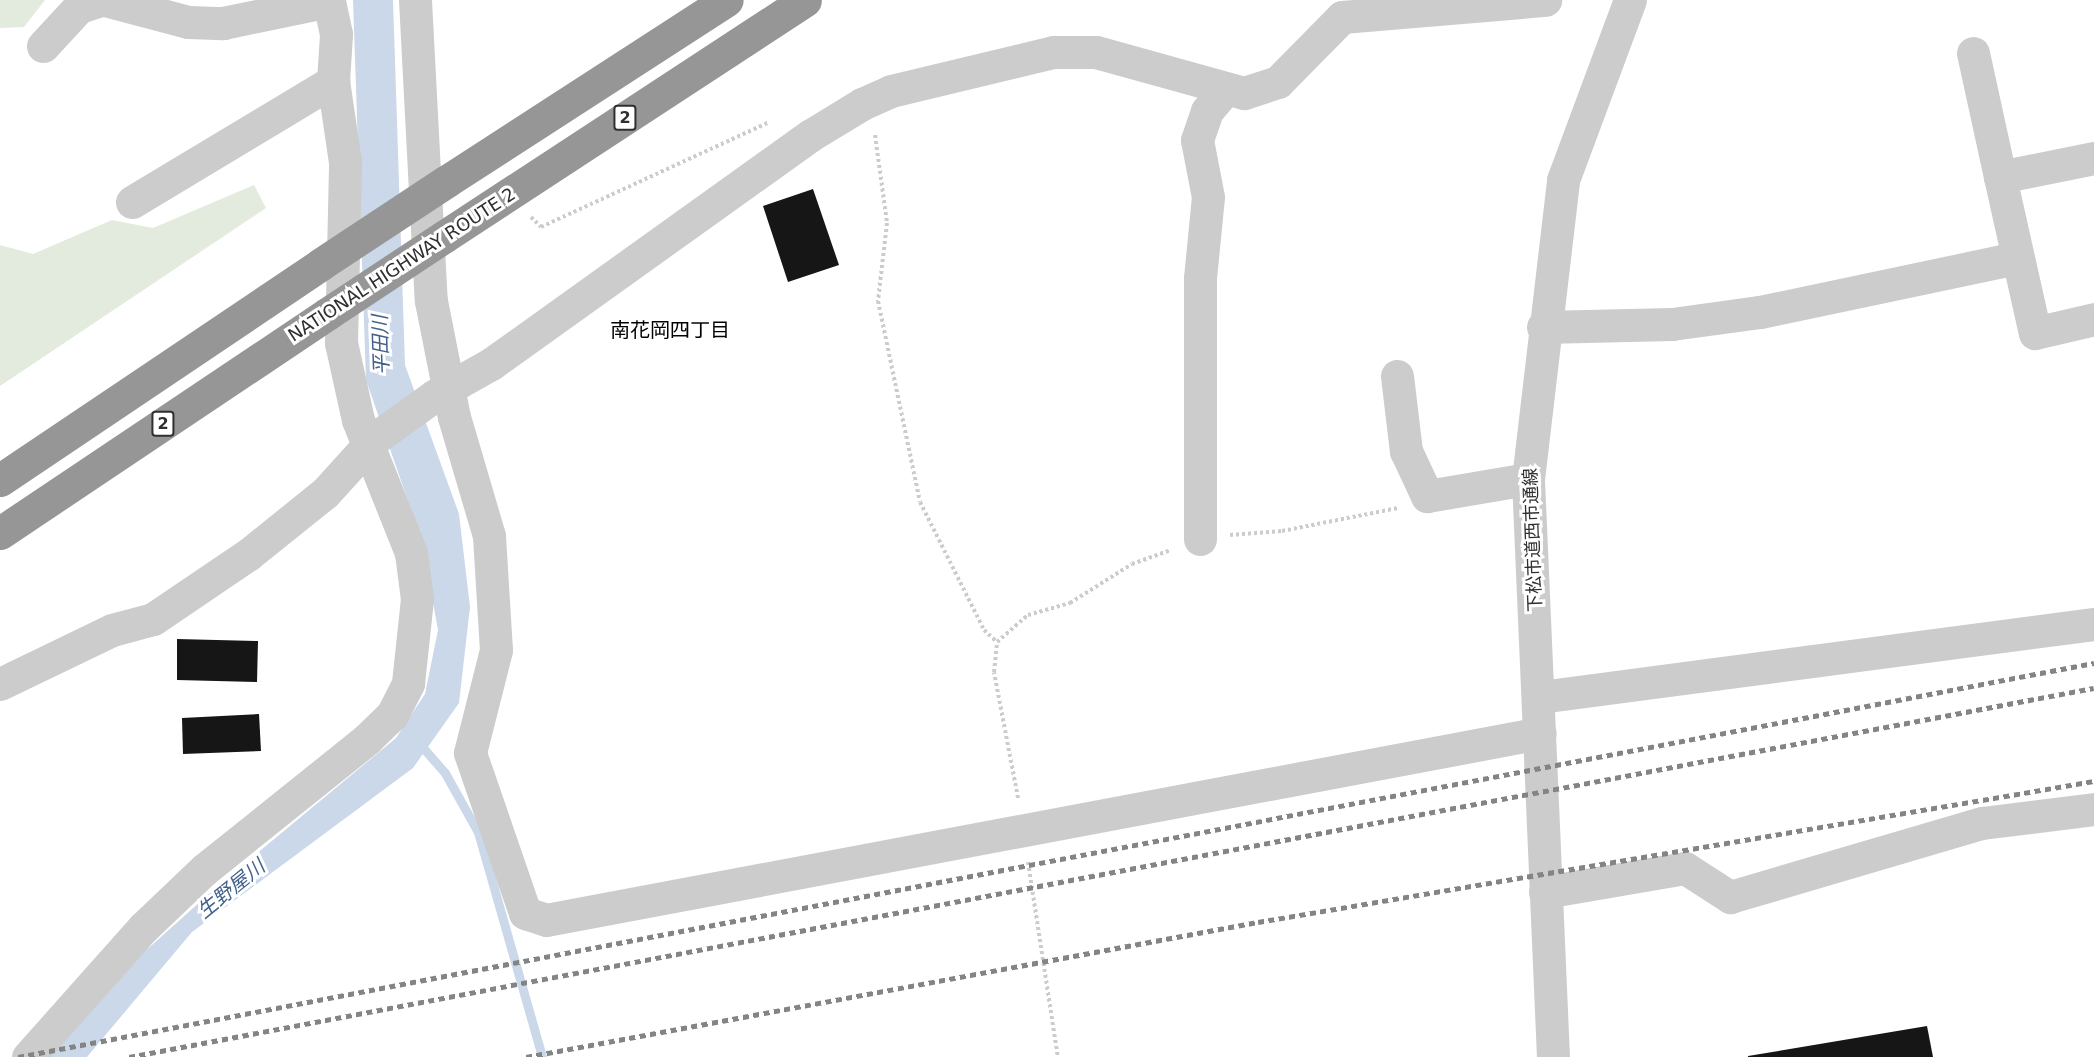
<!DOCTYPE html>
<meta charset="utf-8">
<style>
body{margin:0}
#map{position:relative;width:2094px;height:1057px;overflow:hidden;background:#fff;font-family:"DejaVu Sans","Noto Sans JP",sans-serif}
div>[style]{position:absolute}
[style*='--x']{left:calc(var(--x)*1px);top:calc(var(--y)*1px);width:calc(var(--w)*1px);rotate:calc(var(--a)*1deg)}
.green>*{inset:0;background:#e2ebdd}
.water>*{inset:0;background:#cbd8e9}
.stream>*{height:9px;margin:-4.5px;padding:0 4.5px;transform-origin:4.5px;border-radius:4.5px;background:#cbd8e9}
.building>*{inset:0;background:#161616}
.path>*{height:4px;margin-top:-2px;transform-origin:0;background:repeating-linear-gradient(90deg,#ccc 0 3px,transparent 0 6px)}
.street>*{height:33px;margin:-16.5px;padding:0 16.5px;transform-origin:16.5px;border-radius:16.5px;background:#ccc}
.highway>*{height:33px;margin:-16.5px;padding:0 16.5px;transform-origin:16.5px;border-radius:16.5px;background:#969696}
.rail>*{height:4.5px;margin-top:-2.25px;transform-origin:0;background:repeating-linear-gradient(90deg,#848484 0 6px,transparent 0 10.5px)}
.highway-bridge>*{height:33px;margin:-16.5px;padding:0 16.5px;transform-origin:16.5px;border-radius:16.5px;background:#969696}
span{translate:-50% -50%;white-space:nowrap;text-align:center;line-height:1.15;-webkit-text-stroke:6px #fff;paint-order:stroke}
.shield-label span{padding:2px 4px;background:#fff;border:2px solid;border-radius:4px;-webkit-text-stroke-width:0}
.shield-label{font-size:16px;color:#2f2f2f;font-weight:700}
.street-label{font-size:18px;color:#2f2f2f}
.neighbourhood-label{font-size:20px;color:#000}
.water-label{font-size:20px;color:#43618a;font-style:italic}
</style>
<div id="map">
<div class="green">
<div style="clip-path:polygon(0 0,45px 0,24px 27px,0 28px)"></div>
<div style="clip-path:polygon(254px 185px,266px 208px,0 386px,0 245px,33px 254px,112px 220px,153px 228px)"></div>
</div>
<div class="water">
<div style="clip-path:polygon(353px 0,393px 0,405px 365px,459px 514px,470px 607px,459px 703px,413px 768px,192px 932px,87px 1057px,41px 1057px,114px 979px,220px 884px,396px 738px,425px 694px,438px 630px,422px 541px,366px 380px)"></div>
</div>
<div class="stream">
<div style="--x:418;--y:742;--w:41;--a:48.9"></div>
<div style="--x:445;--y:773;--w:68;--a:60.8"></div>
<div style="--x:478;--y:832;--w:234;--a:74.1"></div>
</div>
<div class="building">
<div style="clip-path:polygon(813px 189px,839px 265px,788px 282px,763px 206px)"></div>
<div style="clip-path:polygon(177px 639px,258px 641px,257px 682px,177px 680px)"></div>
<div style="clip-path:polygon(259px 714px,261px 751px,183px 754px,182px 718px)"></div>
<div style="clip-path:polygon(1927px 1026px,1933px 1057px,1748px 1057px,1748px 1056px)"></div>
</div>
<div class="path">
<div style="--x:875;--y:135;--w:89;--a:82.2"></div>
<div style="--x:887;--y:223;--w:79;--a:96.6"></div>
<div style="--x:878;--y:301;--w:205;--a:78.2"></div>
<div style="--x:920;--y:502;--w:143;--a:63.4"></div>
<div style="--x:984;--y:630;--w:18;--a:43"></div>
<div style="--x:531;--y:217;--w:14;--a:45"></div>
<div style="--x:541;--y:227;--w:251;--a:-24.7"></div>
<div style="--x:1230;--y:535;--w:52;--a:-4.4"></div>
<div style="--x:1282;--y:531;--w:118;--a:-11.2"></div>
<div style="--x:1018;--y:798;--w:128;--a:-100.8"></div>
<div style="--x:994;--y:672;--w:30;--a:-84"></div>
<div style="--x:997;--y:642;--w:41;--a:-41.1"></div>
<div style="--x:1028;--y:615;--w:44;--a:-15.9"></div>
<div style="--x:1070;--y:603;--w:73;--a:-32.2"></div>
<div style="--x:1132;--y:564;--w:41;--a:-19.7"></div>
<div style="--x:1028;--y:862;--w:197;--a:81.3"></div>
</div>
<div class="street">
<div style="--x:105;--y:0;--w:86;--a:14.8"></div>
<div style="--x:188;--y:22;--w:35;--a:2"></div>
<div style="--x:223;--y:23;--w:108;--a:-11.7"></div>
<div style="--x:415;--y:0;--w:301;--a:87"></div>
<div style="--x:431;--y:301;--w:118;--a:78.8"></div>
<div style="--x:454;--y:417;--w:124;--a:73.6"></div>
<div style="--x:489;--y:536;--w:114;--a:86.5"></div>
<div style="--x:496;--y:650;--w:106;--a:104.2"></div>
<div style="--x:470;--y:753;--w:169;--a:71"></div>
<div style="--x:525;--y:913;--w:22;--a:18"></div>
<div style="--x:546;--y:920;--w:1011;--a:-10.65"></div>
<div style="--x:43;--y:46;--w:53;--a:-47.3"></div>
<div style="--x:79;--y:7;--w:22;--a:-18"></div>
<div style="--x:1973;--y:53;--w:127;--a:77.7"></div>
<div style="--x:2094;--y:158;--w:96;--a:168.6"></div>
<div style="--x:2000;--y:177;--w:160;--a:77.4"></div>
<div style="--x:2035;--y:333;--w:61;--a:-13.3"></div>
<div style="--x:132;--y:202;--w:235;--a:-31"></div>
<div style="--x:333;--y:81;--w:47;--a:-86.3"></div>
<div style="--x:336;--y:34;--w:35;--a:-102"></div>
<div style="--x:1543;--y:327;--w:129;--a:-1.3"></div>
<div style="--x:1672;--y:324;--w:89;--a:-7.8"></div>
<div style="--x:1760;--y:312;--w:263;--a:-11.9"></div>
<div style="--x:1397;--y:376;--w:76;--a:83.2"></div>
<div style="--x:1406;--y:451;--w:50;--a:65"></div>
<div style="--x:1427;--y:496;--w:102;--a:-9.6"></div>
<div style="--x:1200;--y:539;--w:261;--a:-90"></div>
<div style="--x:1200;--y:278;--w:81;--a:-84.4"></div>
<div style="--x:1208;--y:197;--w:58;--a:-100.9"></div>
<div style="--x:1197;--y:140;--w:31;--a:-71"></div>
<div style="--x:1207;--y:111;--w:26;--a:-50"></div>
<div style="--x:0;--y:684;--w:124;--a:-25.7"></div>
<div style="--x:112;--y:630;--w:42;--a:-15"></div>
<div style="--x:153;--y:619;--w:116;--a:-34.1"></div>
<div style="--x:249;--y:554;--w:97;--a:-38.8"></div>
<div style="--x:325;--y:493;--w:73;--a:-47.8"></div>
<div style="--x:374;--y:439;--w:74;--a:-35.6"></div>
<div style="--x:434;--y:396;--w:65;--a:-29.3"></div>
<div style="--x:491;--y:364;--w:393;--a:-35.6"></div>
<div style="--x:811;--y:135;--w:60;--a:-31.3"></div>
<div style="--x:862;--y:104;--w:32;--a:-24"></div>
<div style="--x:891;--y:91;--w:168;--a:-13.5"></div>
<div style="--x:1054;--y:52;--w:42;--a:0"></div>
<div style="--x:1096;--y:52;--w:154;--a:15.5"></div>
<div style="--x:1244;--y:93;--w:36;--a:-18"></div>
<div style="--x:1278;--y:82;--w:91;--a:-45.4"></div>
<div style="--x:1342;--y:17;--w:204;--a:-4.8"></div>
<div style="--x:1540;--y:697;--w:559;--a:-7.51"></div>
<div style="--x:1545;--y:892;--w:142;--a:-9.7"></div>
<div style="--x:1685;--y:868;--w:54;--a:32.8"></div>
<div style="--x:1730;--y:897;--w:263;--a:-16.4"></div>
<div style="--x:1982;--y:823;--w:113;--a:-7.1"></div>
<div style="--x:28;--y:1057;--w:174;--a:-48.3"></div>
<div style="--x:144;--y:927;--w:84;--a:-43.6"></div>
<div style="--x:205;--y:869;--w:208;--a:-38.7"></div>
<div style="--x:367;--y:739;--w:35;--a:-44"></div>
<div style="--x:392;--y:715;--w:36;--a:-63"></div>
<div style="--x:408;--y:683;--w:84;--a:-83.9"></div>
<div style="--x:417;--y:599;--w:46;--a:-97.4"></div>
<div style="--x:411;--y:553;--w:143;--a:-111.7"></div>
<div style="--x:358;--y:420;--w:79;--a:-102.4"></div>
<div style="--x:341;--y:343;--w:181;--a:-88.7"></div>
<div style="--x:345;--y:162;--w:82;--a:-98.4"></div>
<div style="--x:1553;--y:1057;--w:579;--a:-92.48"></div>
<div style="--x:1528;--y:479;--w:301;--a:-83.3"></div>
<div style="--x:1563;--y:180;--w:192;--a:-69.6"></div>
</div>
<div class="highway">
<div style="--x:447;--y:181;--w:333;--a:-32.9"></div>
<div style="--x:445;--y:236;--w:430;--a:-33.2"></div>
<div style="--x:0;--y:480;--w:387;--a:-33.9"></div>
<div style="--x:0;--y:533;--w:394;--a:-33.8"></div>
</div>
<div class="rail">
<div style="--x:18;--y:1057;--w:2113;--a:-10.75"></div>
<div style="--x:129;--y:1057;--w:1999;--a:-10.64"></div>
<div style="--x:526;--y:1057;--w:744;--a:-10.45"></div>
<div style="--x:1258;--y:922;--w:848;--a:-9.57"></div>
</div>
<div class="highway-bridge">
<div style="--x:321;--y:264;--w:151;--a:-33.4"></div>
<div style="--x:327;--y:314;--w:141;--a:-33.5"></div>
</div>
<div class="shield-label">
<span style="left:625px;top:118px">2</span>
<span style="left:163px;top:424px">2</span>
</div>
<div class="street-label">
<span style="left:402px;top:265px;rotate:-33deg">NATIONAL HIGHWAY ROUTE 2</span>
<span style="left:1533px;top:540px;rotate:-92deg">下松市道西市通線</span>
</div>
<div class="neighbourhood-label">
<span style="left:670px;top:330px">南花岡四丁目</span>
</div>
<div class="water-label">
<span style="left:381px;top:345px;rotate:-92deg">平田川</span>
<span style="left:231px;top:889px;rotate:-39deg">生野屋川</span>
</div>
</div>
